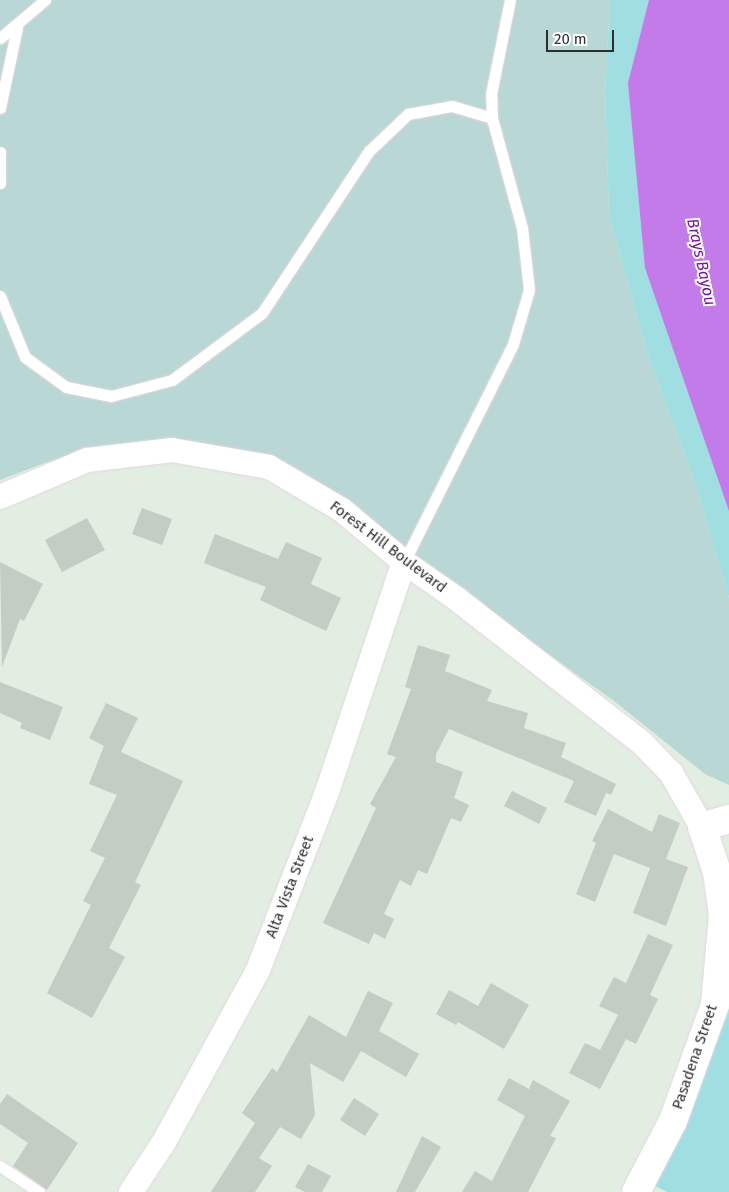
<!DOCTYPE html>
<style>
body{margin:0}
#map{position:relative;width:729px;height:1192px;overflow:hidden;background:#e2eee1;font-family:"Fira Sans",sans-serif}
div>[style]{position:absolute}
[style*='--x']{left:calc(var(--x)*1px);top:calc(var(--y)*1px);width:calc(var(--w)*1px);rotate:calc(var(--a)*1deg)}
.green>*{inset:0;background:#a1dee1}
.cemetery>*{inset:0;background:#b9d7d4}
.water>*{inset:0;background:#c37be9}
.building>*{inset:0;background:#c3cdc3}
.roads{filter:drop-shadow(0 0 1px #e5d6e2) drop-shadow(0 0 1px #e5d6e2)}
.service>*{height:11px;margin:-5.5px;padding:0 5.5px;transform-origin:5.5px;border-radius:5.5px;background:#fff}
.minor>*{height:24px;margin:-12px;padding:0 12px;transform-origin:12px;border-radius:12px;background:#fff}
.tertiary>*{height:28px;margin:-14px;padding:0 14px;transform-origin:14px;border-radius:14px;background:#fff}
span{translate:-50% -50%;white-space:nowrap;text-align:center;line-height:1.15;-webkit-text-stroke:4px #fff;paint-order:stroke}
.street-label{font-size:15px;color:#2e2e2e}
.water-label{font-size:16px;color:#76159a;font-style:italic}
.scale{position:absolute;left:546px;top:30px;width:68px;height:22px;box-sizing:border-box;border:2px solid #2e2e2e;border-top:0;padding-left:6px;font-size:15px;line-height:18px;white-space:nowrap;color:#2e2e2e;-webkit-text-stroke:4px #fff;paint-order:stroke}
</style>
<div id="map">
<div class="green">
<div style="clip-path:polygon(610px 0,729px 0,729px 598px,695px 482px,647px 353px,609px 214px,605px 93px)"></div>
<div style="clip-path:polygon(729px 993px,729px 1192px,667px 1192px,651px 1184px)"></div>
</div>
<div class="cemetery">
<div style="clip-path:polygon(0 0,610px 0,605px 93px,609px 214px,647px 353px,695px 482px,729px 598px,729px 785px,705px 774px,614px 701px,315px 487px,176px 441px,119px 444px,47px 462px,0 480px)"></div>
</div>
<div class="water">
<div style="clip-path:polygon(649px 0,729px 0,729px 511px,645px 268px,628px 83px)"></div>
</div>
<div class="building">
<div style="clip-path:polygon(142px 508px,172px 519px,162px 545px,132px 534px)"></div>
<div style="clip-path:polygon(87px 518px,105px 550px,62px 572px,45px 540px)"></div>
<div style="clip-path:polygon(215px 534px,278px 559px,286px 542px,322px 558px,311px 584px,341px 598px,326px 631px,260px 600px,266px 587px,204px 563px)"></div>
<div style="clip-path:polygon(0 562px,43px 584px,24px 621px,20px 619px,2px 667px)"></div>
<div style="clip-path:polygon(418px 645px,450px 655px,445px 671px,492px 690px,487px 701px,528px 713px,524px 728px,566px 743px,561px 757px,616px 784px,611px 795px,606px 793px,596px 816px,564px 802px,574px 781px,449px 729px,436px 754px,436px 762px,463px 772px,454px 798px,469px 805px,461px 822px,451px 818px,427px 874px,418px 870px,411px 886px,400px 880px,384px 914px,394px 919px,385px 939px,374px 933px,369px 944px,323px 923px,376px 808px,370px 804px,396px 757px,387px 754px,411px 689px,405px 687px)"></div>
<div style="clip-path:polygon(0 682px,63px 707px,50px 740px,20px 728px,22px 723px,0 713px)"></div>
<div style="clip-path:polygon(106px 703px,138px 718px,121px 752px,183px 781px,135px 882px,141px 885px,109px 948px,125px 957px,92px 1018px,47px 993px,91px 905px,83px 901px,105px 858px,90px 851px,117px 795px,89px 784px,104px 746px,89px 738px)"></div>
<div style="clip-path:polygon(512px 791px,547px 808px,539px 824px,504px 806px)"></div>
<div style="clip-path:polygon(608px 809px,652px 832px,659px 814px,680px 823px,666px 859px,688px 867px,666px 926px,633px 913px,650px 868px,614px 854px,595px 902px,576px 894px,596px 843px,592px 841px)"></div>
<div style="clip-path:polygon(648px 934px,673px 945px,650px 995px,658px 999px,636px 1044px,626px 1039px,600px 1089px,569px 1073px,585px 1043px,600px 1050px,618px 1015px,599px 1006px,614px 977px,626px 983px)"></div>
<div style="clip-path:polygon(491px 983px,529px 1005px,504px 1049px,458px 1022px,456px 1025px,436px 1014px,449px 990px,478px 1006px)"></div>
<div style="clip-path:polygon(368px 991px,393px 1003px,379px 1031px,419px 1054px,406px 1077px,361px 1051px,343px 1082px,310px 1063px,315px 1115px,301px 1139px,280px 1127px,259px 1158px,272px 1166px,255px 1192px,211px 1192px,255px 1123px,242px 1113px,272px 1068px,277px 1072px,309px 1015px,346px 1037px)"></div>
<div style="clip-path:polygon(509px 1078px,529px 1089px,533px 1080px,570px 1101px,550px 1136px,556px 1138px,528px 1192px,462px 1192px,475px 1171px,492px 1181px,525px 1116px,497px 1100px)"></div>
<div style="clip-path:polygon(7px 1094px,78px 1143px,47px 1190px,13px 1166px,28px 1143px,0 1124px,0 1104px)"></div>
<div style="clip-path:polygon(354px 1098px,379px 1114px,365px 1136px,340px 1120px)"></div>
<div style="clip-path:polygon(422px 1136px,441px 1147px,415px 1192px,396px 1192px)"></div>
<div style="clip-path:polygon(308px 1164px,331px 1176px,322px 1192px,305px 1192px,295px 1187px)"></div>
</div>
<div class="roads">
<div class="service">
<div style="--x:0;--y:38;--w:59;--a:-40.2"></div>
<div style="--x:0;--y:108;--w:83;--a:-78.1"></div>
<div style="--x:0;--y:152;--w:31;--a:90"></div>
<div style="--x:0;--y:296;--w:66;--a:67.7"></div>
<div style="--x:25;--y:357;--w:51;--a:36.2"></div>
<div style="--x:66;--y:387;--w:46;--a:11.3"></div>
<div style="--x:111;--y:396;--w:63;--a:-14.7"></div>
<div style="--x:172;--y:380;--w:112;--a:-36.7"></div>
<div style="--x:262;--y:313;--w:194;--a:-56.6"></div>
<div style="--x:369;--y:151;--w:54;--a:-43.5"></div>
<div style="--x:408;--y:114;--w:45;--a:-10.3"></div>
<div style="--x:452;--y:106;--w:42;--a:16.7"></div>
<div style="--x:404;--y:562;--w:244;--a:-63.4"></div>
<div style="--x:513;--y:344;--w:56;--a:-73.5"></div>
<div style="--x:529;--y:290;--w:62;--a:-96.4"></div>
<div style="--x:522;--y:228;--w:114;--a:-105.3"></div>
<div style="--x:492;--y:118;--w:24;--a:-92"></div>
<div style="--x:491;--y:94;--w:96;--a:-78.6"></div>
<div style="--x:0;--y:1166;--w:47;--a:33.7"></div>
</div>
<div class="minor">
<div style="--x:0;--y:497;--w:95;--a:-23"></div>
<div style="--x:87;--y:460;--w:86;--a:-6.7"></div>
<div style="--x:172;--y:450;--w:98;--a:9.9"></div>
<div style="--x:269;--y:467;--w:85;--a:30.5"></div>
<div style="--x:342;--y:510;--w:81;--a:40"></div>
<div style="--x:404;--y:562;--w:65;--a:34.9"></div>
<div style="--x:457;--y:599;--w:234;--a:37.9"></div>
<div style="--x:642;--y:743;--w:42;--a:46"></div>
<div style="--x:671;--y:773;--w:62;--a:60.1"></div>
<div style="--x:131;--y:1192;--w:60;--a:-56.6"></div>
<div style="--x:164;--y:1142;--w:196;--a:-61.3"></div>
<div style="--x:258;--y:970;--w:191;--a:-68.8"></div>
<div style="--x:327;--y:792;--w:243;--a:-71.5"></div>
</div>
<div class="tertiary">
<div style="--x:636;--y:1192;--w:80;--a:-62.5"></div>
<div style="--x:673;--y:1121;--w:123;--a:-70.1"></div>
<div style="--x:715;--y:1005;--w:90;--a:-84.9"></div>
<div style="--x:723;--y:915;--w:43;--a:-97.9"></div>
<div style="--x:717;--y:872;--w:47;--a:-108.4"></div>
<div style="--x:702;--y:827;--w:28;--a:-17"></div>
</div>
</div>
<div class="street-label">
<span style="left:388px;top:547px;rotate:37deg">Forest Hill Boulevard</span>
<span style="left:290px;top:887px;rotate:-69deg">Alta Vista Street</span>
<span style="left:695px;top:1057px;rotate:-71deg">Pasadena Street</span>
</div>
<div class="water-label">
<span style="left:701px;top:262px;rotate:78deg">Brays Bayou</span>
</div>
<div class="scale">20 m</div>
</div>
